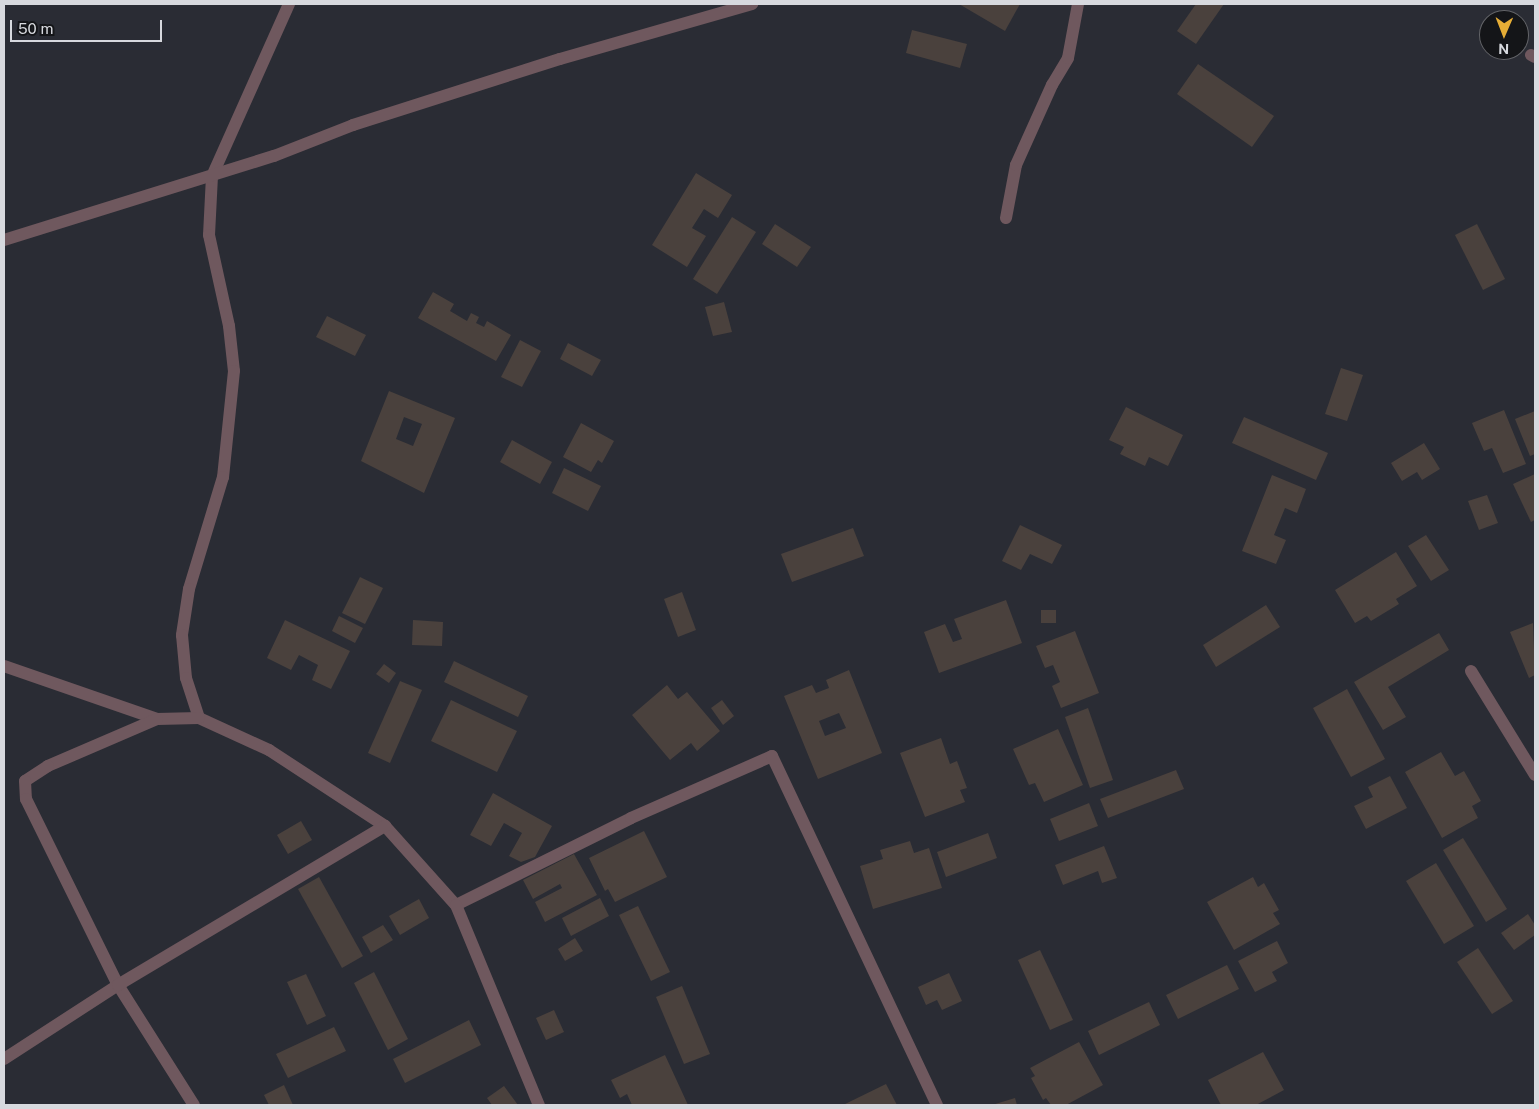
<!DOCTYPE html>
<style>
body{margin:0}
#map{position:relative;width:1539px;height:1109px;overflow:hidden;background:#2a2c34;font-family:"Public Sans",sans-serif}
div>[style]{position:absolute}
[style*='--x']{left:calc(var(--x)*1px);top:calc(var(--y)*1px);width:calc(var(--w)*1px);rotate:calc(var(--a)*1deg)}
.building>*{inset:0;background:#4a413d}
.street>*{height:12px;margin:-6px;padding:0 6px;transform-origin:6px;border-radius:6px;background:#6f585e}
span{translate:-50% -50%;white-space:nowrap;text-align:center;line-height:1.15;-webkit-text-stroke:5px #141518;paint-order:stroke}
.frame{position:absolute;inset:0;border:5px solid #d7d9de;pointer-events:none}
.north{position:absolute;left:1479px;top:10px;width:50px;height:50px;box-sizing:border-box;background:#141518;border:1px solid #626367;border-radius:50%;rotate:181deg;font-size:14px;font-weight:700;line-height:20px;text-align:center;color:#d7d9de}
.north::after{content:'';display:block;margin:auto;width:18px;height:22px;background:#e6ad36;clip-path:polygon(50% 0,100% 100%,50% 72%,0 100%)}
.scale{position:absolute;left:10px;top:20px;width:152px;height:22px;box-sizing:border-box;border:2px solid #d7d9de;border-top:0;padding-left:6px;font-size:15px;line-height:18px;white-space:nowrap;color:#d7d9de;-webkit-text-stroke:4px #141518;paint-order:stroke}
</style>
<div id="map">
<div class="building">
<div style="clip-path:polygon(959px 4px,1020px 4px,1005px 31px)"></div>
<div style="clip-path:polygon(1196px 4px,1224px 4px,1196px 44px,1177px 31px)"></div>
<div style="clip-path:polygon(912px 30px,967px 44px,960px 68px,906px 53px)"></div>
<div style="clip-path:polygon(1198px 64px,1274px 116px,1252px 147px,1177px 94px)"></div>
<div style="clip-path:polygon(696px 173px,732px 195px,718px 218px,704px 209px,692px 228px,706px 236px,687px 267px,652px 245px)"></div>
<div style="clip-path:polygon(732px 217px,756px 232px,717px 294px,693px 279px)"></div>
<div style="clip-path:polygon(775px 224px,811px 247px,797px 267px,762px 244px)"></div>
<div style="clip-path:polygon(1477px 224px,1505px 279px,1483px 290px,1455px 235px)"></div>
<div style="clip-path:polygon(433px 292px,454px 304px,450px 311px,467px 321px,471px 313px,479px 317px,476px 323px,484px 327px,487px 321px,511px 335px,496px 361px,418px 318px)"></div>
<div style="clip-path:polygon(724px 302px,732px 332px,713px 336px,705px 307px)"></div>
<div style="clip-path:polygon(327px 316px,366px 335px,355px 356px,316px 337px)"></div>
<div style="clip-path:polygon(520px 340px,541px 351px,522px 387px,501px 377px)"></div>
<div style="clip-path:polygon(568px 343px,601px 360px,592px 376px,560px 359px)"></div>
<div style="clip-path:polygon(1341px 368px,1363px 375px,1347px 421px,1325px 414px)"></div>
<div style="clip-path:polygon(evenodd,389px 391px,455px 418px,424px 493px,361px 461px,389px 391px,404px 417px,422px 424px,413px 446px,396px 439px,404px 417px)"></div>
<div style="clip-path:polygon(1126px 407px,1183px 435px,1168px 466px,1149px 457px,1145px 466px,1120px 454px,1124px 447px,1109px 440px)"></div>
<div style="clip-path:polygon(1504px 410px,1526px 464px,1503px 473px,1492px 448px,1484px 451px,1472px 423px)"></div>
<div style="clip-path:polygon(1535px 411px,1535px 454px,1530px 456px,1515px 419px)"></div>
<div style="clip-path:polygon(1244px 417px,1328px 453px,1316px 480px,1232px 443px)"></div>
<div style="clip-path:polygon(581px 423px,614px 441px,602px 463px,598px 460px,591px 472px,563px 457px)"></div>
<div style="clip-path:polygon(512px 440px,552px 462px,540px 484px,500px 462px)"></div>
<div style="clip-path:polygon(1424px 443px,1440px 469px,1422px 480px,1417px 472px,1402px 481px,1391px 463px)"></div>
<div style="clip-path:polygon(564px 468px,601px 486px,588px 511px,552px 493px)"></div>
<div style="clip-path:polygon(1535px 474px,1535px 520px,1531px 522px,1513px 484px)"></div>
<div style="clip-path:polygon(1272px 475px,1306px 489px,1297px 513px,1285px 508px,1274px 535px,1286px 540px,1276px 564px,1242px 551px)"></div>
<div style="clip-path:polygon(1487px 495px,1498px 523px,1479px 530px,1468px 501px)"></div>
<div style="clip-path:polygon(1020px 525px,1062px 545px,1052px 564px,1030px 554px,1021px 570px,1002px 561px)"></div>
<div style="clip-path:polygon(853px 528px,864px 556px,792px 582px,781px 554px)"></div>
<div style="clip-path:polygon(1426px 535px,1449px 570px,1431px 581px,1408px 546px)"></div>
<div style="clip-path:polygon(1396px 552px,1417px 586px,1396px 599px,1399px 604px,1371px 621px,1367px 616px,1355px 623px,1335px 590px)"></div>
<div style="clip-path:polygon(360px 577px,383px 588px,365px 624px,342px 613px)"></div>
<div style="clip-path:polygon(682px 592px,696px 630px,678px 637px,664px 599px)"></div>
<div style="clip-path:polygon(1006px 600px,1022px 643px,939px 673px,924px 632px,945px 624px,953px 642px,962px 639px,954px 619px)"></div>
<div style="clip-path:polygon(1266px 605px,1280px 627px,1216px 667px,1203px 645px)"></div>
<div style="clip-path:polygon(1041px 610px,1056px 610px,1056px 623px,1041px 623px)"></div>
<div style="clip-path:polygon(339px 616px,363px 628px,355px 643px,332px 631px)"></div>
<div style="clip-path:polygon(285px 620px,350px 651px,331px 689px,312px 680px,318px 665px,299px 655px,291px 670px,267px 658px)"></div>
<div style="clip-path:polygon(413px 620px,443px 622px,442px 646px,412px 645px)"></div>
<div style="clip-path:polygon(1533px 623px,1535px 675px,1529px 678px,1510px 632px)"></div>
<div style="clip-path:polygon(1075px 631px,1099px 693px,1061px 708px,1052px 686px,1060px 682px,1053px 665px,1045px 668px,1036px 646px)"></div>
<div style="clip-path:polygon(1439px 633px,1449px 650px,1388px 687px,1406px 717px,1383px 730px,1354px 682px)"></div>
<div style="clip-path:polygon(454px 661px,528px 696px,518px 717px,444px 682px)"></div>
<div style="clip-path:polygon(384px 664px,396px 673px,389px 683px,376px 674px)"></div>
<div style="clip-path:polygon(evenodd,849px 670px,882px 753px,818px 779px,784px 696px,812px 685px,816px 693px,829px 688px,826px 680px,849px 670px,839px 713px,846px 728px,825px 736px,819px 721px,839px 713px)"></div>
<div style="clip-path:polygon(400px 681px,422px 690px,390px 763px,368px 753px)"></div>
<div style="clip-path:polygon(667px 685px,678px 699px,687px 692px,720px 731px,697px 751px,691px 743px,670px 760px,632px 715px)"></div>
<div style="clip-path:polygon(1347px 689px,1385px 759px,1351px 777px,1313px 708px)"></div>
<div style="clip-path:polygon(451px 700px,517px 731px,497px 772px,431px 741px)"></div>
<div style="clip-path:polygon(722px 700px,734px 716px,723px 725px,711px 708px)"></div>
<div style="clip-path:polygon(1088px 708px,1113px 780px,1090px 788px,1065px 717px)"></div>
<div style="clip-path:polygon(1058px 729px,1083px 785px,1044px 802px,1035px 783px,1029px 785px,1013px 749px)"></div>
<div style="clip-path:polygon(941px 738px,950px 764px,957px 761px,967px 788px,960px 790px,965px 802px,925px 817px,900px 753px)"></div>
<div style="clip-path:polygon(1441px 752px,1455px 776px,1464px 771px,1481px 801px,1472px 806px,1478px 818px,1442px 838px,1405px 772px)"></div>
<div style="clip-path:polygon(1176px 770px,1184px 789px,1108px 818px,1100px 799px)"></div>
<div style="clip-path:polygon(1390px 776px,1407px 808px,1366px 829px,1354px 806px,1373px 797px,1368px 787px)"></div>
<div style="clip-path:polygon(493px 793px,552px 826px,535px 857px,521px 862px,509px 856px,522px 833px,504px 823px,491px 846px,470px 835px)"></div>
<div style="clip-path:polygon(1089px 803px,1098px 826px,1059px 841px,1050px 819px)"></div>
<div style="clip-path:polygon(301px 821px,312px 840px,288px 854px,277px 835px)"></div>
<div style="clip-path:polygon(644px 831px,667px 877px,615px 902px,608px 889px,605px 891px,589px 858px)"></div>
<div style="clip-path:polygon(988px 833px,997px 858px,946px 877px,937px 852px)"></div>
<div style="clip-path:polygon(1463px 838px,1507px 909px,1486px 922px,1443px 850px)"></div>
<div style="clip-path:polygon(910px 841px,914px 853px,929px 848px,942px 888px,873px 909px,860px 866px,883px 859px,880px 850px)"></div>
<div style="clip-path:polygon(1104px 846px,1117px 878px,1102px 883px,1098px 871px,1063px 885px,1055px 865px)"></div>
<div style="clip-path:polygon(574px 854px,597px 895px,545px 922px,535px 902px,562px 888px,560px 884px,533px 899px,523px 880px)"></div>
<div style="clip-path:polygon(1436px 863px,1474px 926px,1444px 944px,1406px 881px)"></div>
<div style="clip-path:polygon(319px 877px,363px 956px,342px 968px,298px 889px)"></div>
<div style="clip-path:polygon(1253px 877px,1258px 887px,1264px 883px,1279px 910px,1273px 913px,1280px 924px,1234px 950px,1207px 902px)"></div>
<div style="clip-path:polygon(600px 898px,609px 916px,571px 936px,562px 918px)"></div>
<div style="clip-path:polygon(419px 899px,429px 918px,400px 935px,389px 916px)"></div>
<div style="clip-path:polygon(638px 906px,670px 972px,651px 981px,619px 915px)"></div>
<div style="clip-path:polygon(1528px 914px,1535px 925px,1535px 935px,1514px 950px,1501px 933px)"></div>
<div style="clip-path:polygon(383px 925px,393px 940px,371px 953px,362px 937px)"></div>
<div style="clip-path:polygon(575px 938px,583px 951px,565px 961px,558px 949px)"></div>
<div style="clip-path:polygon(1277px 941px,1288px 963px,1272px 972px,1277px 981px,1255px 992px,1238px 961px)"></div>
<div style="clip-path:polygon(1478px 948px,1513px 1001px,1492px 1014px,1457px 962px)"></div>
<div style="clip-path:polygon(1040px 950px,1073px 1020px,1050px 1030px,1018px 960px)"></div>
<div style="clip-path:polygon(1227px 965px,1239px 989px,1178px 1019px,1166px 995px)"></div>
<div style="clip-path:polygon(374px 972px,408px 1039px,388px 1050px,354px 983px)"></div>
<div style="clip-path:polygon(949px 973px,962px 1001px,942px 1010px,937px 1000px,926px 1005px,918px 987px)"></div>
<div style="clip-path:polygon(306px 974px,326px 1016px,307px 1025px,287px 982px)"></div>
<div style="clip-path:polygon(682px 986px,710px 1054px,684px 1064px,656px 997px)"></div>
<div style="clip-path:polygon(1149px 1002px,1160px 1025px,1099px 1055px,1088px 1031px)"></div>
<div style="clip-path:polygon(554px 1010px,564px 1032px,546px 1040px,536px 1018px)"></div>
<div style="clip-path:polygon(469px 1020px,481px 1045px,405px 1083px,393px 1059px)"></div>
<div style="clip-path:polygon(334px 1027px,346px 1051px,288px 1078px,276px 1054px)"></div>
<div style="clip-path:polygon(1079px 1042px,1103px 1085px,1066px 1105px,1051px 1105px,1046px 1098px,1043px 1100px,1031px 1078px,1035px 1076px,1030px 1068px)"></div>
<div style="clip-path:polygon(1263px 1052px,1284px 1090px,1256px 1105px,1221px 1105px,1208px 1080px)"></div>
<div style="clip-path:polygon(665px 1055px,688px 1105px,632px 1105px,627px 1094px,620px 1098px,611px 1080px)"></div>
<div style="clip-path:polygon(886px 1084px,897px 1105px,843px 1105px)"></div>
<div style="clip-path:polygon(284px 1085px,293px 1105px,269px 1105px,264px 1095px)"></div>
<div style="clip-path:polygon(504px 1086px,518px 1105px,492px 1105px,487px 1098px)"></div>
<div style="clip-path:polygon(1015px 1098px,1017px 1105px,992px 1105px)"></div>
</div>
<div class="street">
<div style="--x:289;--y:4;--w:188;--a:114.1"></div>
<div style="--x:212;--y:176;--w:59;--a:92.9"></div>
<div style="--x:209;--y:235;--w:93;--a:77.6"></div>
<div style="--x:229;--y:326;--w:45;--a:83.7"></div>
<div style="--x:234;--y:371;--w:107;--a:95.9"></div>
<div style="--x:223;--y:477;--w:117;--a:106.9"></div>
<div style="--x:189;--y:589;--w:47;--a:98.7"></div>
<div style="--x:182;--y:635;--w:43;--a:84.7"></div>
<div style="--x:186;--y:678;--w:42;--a:72"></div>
<div style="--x:199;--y:718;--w:77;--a:24.6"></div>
<div style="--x:269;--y:750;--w:139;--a:33.2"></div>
<div style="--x:385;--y:826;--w:106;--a:48.1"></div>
<div style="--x:456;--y:905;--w:195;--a:-26.4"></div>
<div style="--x:631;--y:818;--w:154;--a:-23.7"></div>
<div style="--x:772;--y:756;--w:386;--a:64.7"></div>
<div style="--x:1531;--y:55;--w:4;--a:27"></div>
<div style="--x:1006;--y:218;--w:54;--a:-79.3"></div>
<div style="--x:1016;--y:165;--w:88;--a:-65.8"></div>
<div style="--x:1052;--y:85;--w:31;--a:-59"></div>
<div style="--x:1068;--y:58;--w:55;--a:-79.5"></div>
<div style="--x:4;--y:240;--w:283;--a:-17.3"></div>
<div style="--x:274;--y:156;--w:85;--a:-21.4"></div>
<div style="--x:353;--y:125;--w:217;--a:-17.7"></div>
<div style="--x:560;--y:59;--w:200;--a:-16"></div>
<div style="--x:4;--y:666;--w:162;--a:19.1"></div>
<div style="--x:157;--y:719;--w:42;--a:-1.4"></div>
<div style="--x:1471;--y:671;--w:122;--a:58.4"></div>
<div style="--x:157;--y:719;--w:119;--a:156.7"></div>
<div style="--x:48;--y:766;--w:27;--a:147"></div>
<div style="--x:25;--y:781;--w:18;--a:87"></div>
<div style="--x:26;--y:799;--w:208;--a:63.7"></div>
<div style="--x:118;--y:985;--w:142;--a:57.7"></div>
<div style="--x:456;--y:905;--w:217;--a:67.5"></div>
<div style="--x:4;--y:1059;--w:136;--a:-33"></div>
<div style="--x:118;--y:985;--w:311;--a:-30.8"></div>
</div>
<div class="frame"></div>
<div class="north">N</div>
<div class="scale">50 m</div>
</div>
